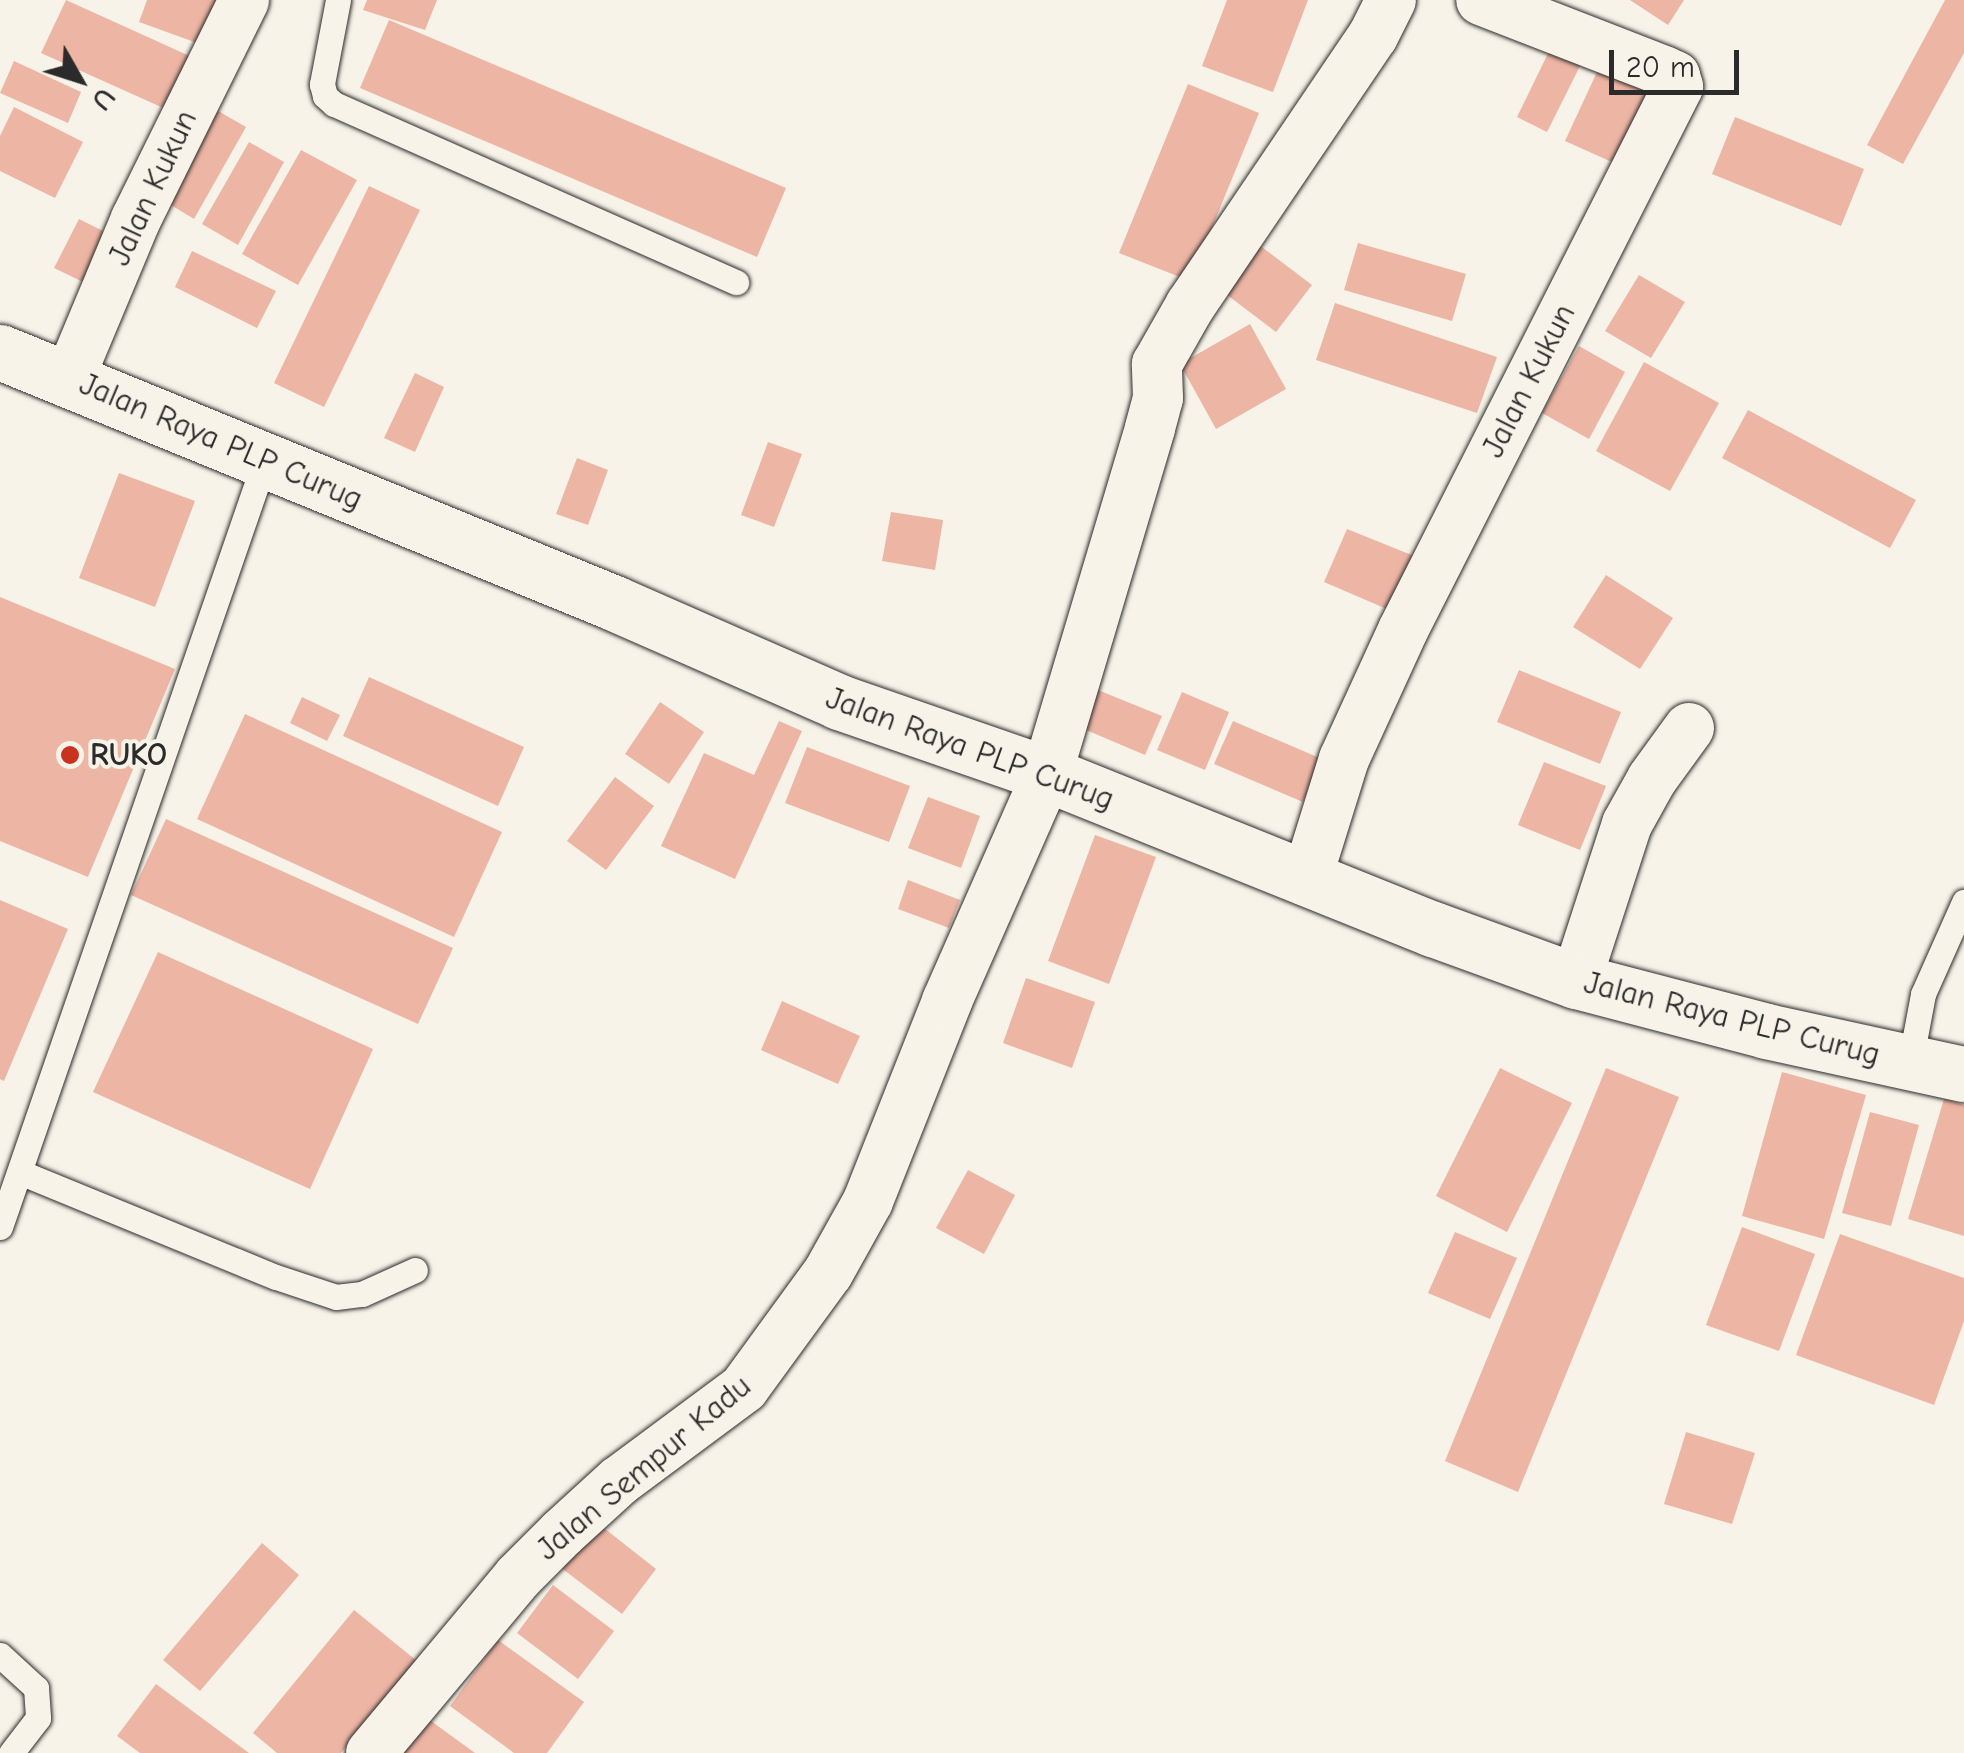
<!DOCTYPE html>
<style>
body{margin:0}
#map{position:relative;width:1964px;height:1753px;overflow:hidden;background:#f7f3e8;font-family:"Comic Neue",sans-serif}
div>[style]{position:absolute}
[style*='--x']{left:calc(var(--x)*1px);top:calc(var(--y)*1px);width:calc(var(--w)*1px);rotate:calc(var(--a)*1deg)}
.building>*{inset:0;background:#edb5a4}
.roads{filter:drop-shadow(0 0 2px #2b2b2b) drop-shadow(0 0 2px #2b2b2b)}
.service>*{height:25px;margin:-12.5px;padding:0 12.5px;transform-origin:12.5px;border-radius:12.5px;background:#f7f3e8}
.minor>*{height:50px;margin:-25px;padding:0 25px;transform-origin:25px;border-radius:25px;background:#f7f3e8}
.primary>*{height:55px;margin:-27.5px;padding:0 27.5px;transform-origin:27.5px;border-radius:27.5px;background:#f7f3e8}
.dots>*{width:28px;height:28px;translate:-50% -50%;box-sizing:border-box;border:5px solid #f7f3e8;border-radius:50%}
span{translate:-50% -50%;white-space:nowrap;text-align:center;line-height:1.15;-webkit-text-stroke:8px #f7f3e8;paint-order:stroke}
.street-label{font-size:32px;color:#2b2b2b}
.poi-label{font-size:32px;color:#2b2b2b;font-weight:700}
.left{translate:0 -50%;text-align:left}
.north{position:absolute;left:30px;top:30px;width:100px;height:100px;-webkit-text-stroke:8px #f7f3e8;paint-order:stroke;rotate:129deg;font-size:28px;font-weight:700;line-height:40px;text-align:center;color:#2b2b2b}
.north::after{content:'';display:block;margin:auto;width:35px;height:45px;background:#2b2b2b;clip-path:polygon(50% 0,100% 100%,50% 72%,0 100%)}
.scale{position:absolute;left:1609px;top:50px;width:130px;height:45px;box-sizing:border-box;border:5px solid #2b2b2b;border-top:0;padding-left:12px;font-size:30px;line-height:35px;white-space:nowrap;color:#2b2b2b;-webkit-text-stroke:8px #f7f3e8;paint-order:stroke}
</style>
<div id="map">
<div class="building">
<div style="clip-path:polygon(66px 0,194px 58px,170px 111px,41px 53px)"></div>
<div style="clip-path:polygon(147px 0,216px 0,200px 44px,139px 22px)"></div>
<div style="clip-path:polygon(367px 0,437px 0,425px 30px,363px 10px)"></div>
<div style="clip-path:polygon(1227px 0,1308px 0,1273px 92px,1202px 66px)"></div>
<div style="clip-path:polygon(1630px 0,1684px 0,1668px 25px)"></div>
<div style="clip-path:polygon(1945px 0,1964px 0,1964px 53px,1903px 164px,1867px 145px)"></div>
<div style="clip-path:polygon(389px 20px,786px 188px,757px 257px,360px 88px)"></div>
<div style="clip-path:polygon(1555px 39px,1586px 54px,1547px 132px,1517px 117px)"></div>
<div style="clip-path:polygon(1603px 59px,1660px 85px,1623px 167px,1565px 141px)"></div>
<div style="clip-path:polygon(14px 61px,81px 92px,68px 123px,0 93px)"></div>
<div style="clip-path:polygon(1188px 84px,1259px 113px,1190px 281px,1119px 253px)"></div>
<div style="clip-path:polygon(14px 107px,83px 142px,55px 198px,0 171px,0 136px)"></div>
<div style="clip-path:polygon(213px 108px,246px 127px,194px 219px,161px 199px)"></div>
<div style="clip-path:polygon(1735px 117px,1864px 169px,1841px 226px,1712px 174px)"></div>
<div style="clip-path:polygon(249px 142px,284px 162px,238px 245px,202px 224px)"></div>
<div style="clip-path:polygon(301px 150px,357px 180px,298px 285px,242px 254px)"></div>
<div style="clip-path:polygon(369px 186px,420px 210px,324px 407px,274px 383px)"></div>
<div style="clip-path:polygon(79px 219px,107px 233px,83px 282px,54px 268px)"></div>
<div style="clip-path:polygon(1250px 238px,1312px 285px,1276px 332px,1214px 285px)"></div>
<div style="clip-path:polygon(1358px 243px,1466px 274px,1452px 321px,1344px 290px)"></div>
<div style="clip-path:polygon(192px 251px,276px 291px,257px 328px,175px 287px)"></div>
<div style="clip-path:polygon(1639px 275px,1685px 302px,1651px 358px,1605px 331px)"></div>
<div style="clip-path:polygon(1335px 303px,1497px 357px,1477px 413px,1316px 360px)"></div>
<div style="clip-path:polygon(1250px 324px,1286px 389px,1216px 429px,1180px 364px)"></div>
<div style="clip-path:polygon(1579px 346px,1625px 372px,1589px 439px,1542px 413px)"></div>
<div style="clip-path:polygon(1644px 362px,1719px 403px,1670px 491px,1596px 451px)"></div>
<div style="clip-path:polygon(415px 373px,444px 387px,415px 452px,384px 438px)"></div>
<div style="clip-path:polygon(1748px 410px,1916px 500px,1890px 548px,1722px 458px)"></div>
<div style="clip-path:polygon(768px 442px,802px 454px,774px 527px,741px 515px)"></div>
<div style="clip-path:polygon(577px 458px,608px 470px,588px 525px,556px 514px)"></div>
<div style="clip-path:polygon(119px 473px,195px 501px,155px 607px,79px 578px)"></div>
<div style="clip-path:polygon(891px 512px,943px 520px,935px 570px,882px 561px)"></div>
<div style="clip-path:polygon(1347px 529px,1419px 558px,1396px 613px,1324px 582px)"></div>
<div style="clip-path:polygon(1606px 575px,1673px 618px,1640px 669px,1573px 627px)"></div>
<div style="clip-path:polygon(0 597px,175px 669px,88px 877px,0 841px)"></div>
<div style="clip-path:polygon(1519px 670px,1621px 712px,1600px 764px,1497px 722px)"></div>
<div style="clip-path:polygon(369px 677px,524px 747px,498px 806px,343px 736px)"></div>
<div style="clip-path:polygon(1088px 686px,1162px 716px,1145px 755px,1072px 724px)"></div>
<div style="clip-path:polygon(1182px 692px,1229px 712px,1205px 770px,1157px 750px)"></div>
<div style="clip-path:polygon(302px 697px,340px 715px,327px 741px,290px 723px)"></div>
<div style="clip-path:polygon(660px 702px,704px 732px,669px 784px,625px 754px)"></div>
<div style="clip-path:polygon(245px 714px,502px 832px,454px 937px,197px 819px)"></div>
<div style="clip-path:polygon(779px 721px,802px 731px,735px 879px,661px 846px,704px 753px,754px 775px)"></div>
<div style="clip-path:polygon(1233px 721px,1322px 759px,1303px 802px,1214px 764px)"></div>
<div style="clip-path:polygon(807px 747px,910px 786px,889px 842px,785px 803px)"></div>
<div style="clip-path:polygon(1544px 762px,1606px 786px,1580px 850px,1518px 825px)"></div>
<div style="clip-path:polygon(615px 777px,654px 806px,606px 870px,567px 841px)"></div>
<div style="clip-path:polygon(928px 797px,980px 816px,961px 868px,908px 848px)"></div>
<div style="clip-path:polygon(166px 819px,453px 948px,418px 1024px,131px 895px)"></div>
<div style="clip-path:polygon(1095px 835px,1156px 857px,1109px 984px,1048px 961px)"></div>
<div style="clip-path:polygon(908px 880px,960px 900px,949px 928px,898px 909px)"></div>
<div style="clip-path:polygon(0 900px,68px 929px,4px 1081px,0 1079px)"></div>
<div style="clip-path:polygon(158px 952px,373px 1049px,310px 1189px,93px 1092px)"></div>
<div style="clip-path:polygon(1026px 978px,1095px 1002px,1072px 1068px,1003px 1043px)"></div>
<div style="clip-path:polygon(782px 1001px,860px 1036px,838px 1084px,761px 1050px)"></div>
<div style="clip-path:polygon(1500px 1068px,1572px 1103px,1507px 1232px,1436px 1196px)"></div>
<div style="clip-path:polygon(1606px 1068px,1679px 1097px,1518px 1492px,1445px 1461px)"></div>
<div style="clip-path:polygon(1782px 1072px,1866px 1095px,1824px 1239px,1742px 1216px)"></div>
<div style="clip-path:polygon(1944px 1099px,1964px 1105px,1964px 1236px,1908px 1219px)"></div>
<div style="clip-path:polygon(1870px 1112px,1919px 1125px,1891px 1226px,1842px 1213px)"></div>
<div style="clip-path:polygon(968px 1170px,1015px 1195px,984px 1254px,936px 1228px)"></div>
<div style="clip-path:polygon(1742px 1227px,1815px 1254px,1779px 1351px,1706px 1325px)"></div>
<div style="clip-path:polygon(1455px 1232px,1517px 1258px,1490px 1319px,1428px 1293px)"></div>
<div style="clip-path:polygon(1840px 1234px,1964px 1278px,1964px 1321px,1934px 1405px,1796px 1355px)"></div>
<div style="clip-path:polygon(1686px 1432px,1755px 1453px,1732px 1524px,1664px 1504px)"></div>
<div style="clip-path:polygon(595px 1521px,656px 1569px,622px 1614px,560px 1567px)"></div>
<div style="clip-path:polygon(262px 1543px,299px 1575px,200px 1691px,163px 1660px)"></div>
<div style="clip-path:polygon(553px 1585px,614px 1631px,578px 1679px,517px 1633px)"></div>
<div style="clip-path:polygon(354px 1610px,417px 1661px,341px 1753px,277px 1753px,253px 1733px)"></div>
<div style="clip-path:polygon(498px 1640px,584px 1702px,547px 1753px,514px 1753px,450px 1706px)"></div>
<div style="clip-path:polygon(156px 1684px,249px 1753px,140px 1753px,117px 1736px)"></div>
<div style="clip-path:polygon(420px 1713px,475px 1753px,389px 1753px)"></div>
</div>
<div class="roads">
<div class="service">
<div style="--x:338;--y:0;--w:86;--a:100.8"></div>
<div style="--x:322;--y:84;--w:12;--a:76"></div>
<div style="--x:325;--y:96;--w:12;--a:42"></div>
<div style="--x:334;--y:104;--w:440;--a:23.9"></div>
<div style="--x:1910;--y:1063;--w:70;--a:-79.3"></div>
<div style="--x:1923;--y:994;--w:101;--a:-66"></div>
<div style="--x:22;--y:1173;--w:274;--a:22.3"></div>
<div style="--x:276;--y:1277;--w:63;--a:18.4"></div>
<div style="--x:336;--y:1297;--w:26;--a:-7"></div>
<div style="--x:362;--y:1294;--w:58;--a:-24.4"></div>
<div style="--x:0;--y:1227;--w:811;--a:-70.94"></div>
<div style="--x:0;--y:1655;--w:49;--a:42.5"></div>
<div style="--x:36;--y:1688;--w:30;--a:86"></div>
<div style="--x:38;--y:1718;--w:44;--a:127.6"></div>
</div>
<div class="minor">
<div style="--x:69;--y:379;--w:173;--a:-67.3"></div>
<div style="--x:136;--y:219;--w:244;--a:-63.7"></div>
<div style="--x:1306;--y:881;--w:128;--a:-72.7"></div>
<div style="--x:1344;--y:759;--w:142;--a:-65.4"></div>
<div style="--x:1403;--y:630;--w:609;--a:-63.14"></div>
<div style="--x:1678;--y:87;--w:11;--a:-105"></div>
<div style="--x:1675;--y:76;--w:12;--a:-156"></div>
<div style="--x:1664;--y:71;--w:196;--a:-158.8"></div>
<div style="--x:1576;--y:981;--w:165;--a:-72"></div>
<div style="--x:1627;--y:824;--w:51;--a:-60.9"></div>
<div style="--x:1652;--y:779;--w:63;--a:-54"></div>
<div style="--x:371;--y:1753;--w:229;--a:-50.1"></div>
<div style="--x:518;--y:1577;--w:62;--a:-45"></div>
<div style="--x:562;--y:1533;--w:77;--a:-42.4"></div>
<div style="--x:619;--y:1481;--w:156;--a:-36.6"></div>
<div style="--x:744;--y:1388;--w:142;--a:-53.9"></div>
<div style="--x:828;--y:1273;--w:82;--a:-60.9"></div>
<div style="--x:868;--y:1201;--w:215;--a:-68.4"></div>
<div style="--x:947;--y:1001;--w:248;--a:-66.2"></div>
<div style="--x:1047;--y:774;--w:361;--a:-73.4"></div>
<div style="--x:1150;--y:428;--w:31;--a:-75"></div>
<div style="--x:1158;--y:398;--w:34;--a:-92"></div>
<div style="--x:1157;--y:364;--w:67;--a:-60.4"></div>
<div style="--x:1190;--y:306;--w:326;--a:-55.9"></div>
<div style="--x:1373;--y:36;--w:40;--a:-63.4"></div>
</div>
<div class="primary">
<div style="--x:0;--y:352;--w:663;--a:22.23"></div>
<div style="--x:614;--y:603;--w:246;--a:23.7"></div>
<div style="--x:839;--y:702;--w:220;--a:19.1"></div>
<div style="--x:1047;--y:774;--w:416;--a:21.9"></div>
<div style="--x:1433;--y:929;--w:152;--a:20"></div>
<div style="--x:1576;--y:981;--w:196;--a:14.7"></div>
<div style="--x:1766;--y:1031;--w:203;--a:12.3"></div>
</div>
</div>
<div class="dots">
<div style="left:70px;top:755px;background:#c8321e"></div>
</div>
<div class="street-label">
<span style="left:153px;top:188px;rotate:-65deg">Jalan Kukun</span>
<span style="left:1529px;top:381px;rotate:-63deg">Jalan Kukun</span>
<span style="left:221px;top:442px;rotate:23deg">Jalan Raya PLP Curug</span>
<span style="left:970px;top:749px;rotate:20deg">Jalan Raya PLP Curug</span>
<span style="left:1732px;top:1019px;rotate:14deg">Jalan Raya PLP Curug</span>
<span style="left:644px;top:1468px;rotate:-40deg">Jalan Sempur Kadu</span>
</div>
<div class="poi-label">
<span class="left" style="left:90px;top:755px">RUKO</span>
</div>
<div class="north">U</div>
<div class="scale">20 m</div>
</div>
